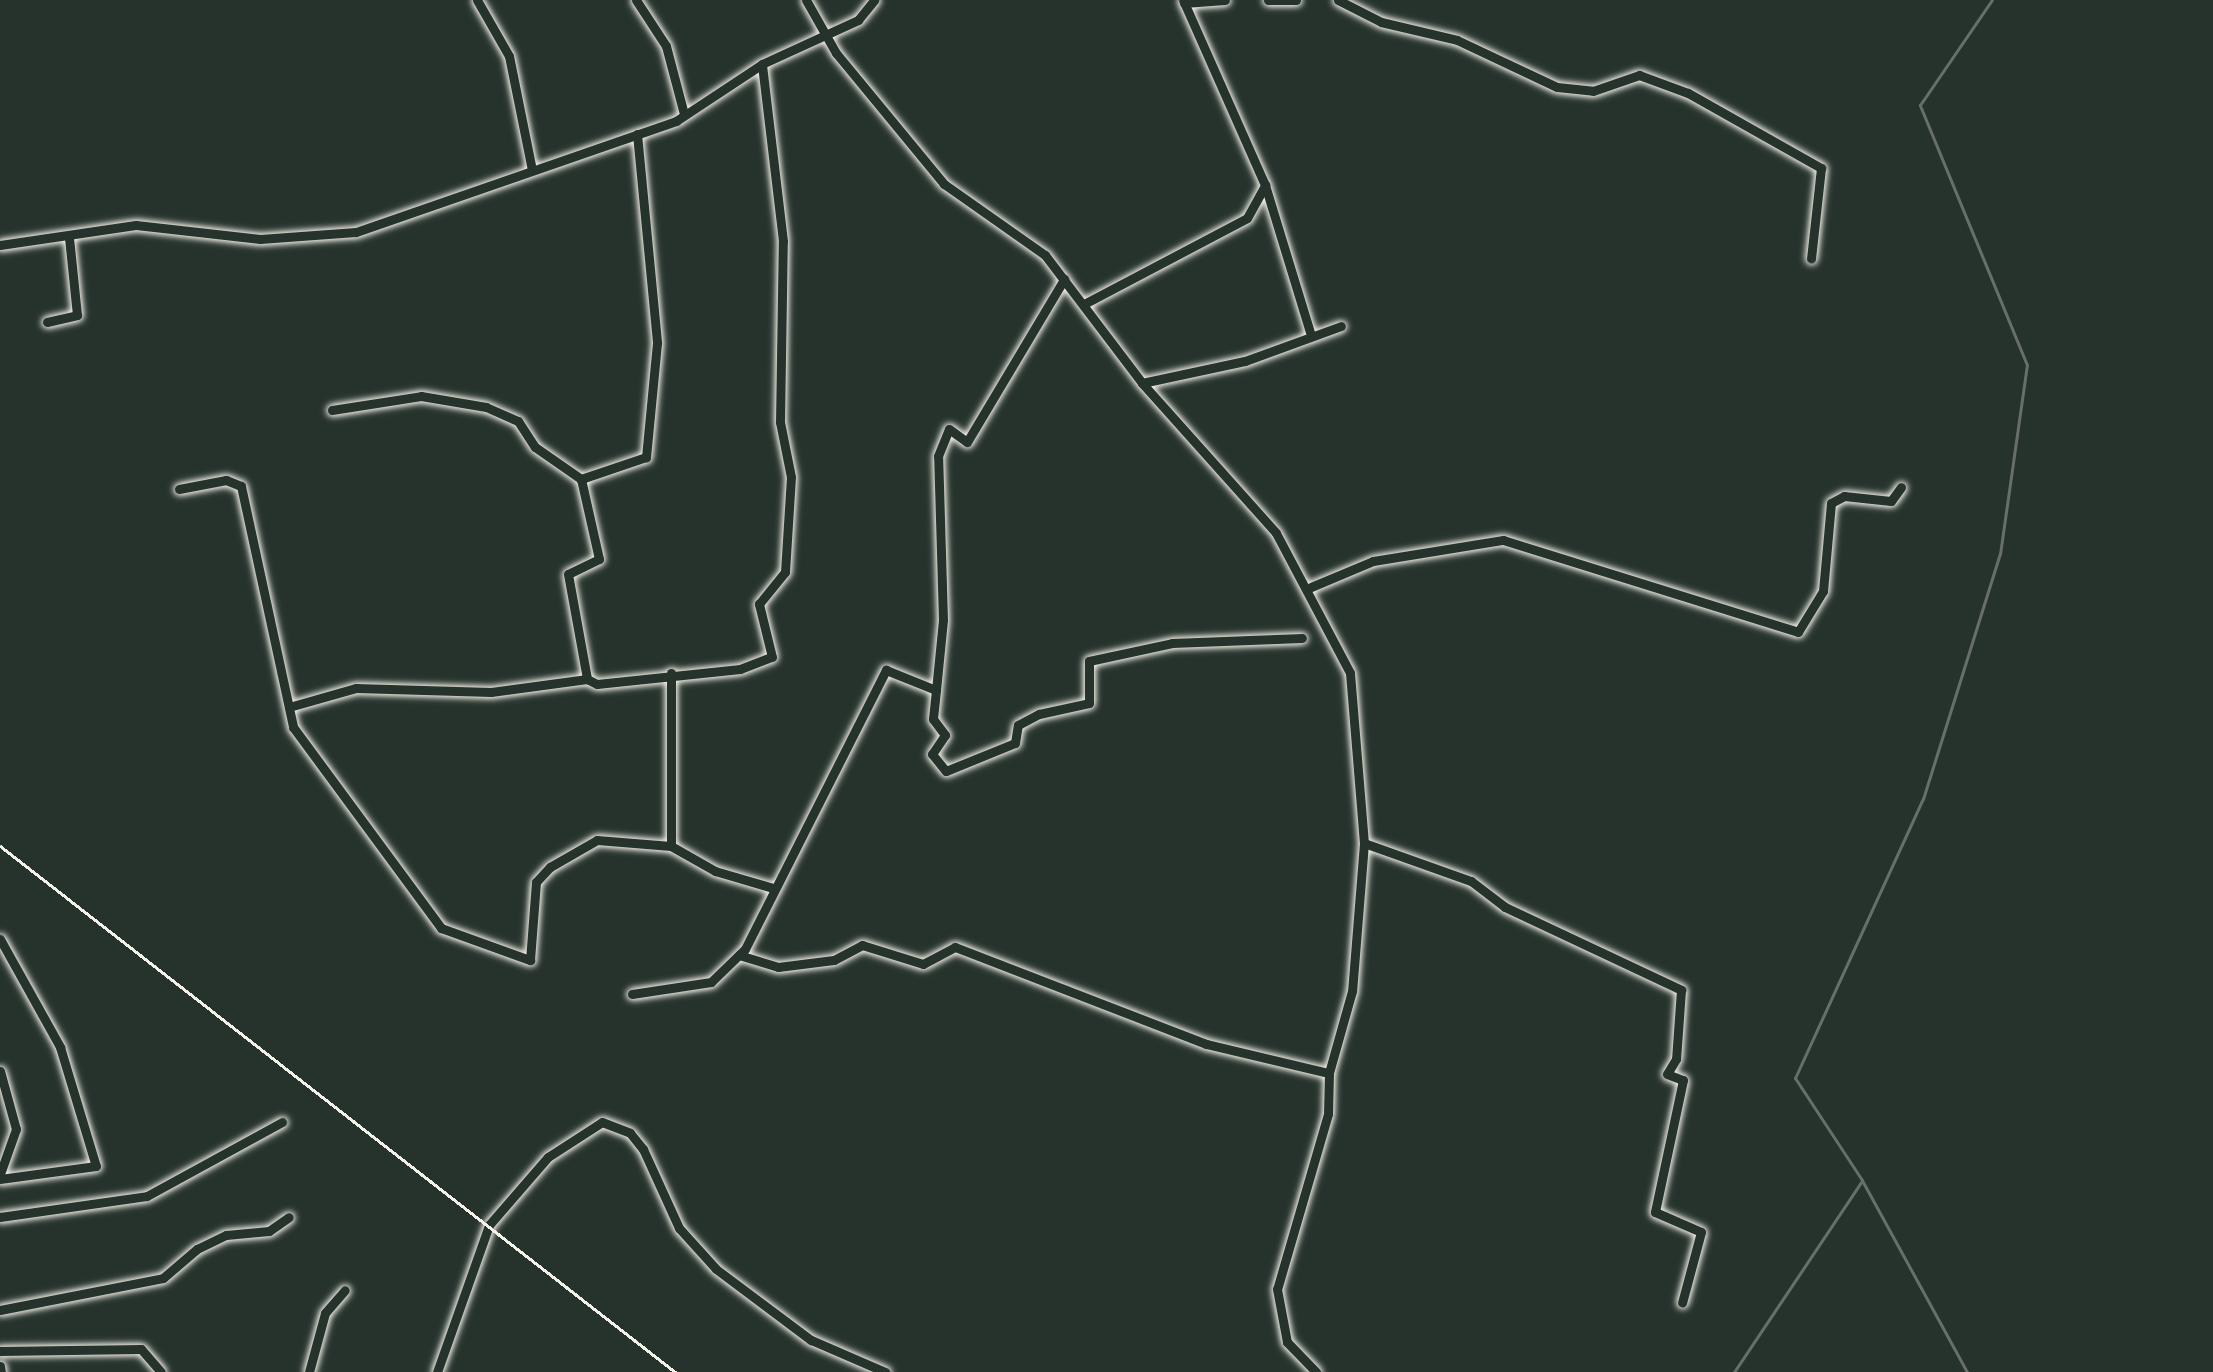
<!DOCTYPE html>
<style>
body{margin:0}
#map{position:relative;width:2213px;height:1372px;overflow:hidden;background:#26332d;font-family:Kalam,sans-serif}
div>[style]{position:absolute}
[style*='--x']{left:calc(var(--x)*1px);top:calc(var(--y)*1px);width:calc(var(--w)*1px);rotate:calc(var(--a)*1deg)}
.stream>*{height:3px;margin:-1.5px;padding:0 1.5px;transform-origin:1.5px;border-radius:1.5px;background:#676f68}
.roads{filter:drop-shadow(0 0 3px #f4f1e8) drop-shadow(0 0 3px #f4f1e8)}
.minor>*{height:9px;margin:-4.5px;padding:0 4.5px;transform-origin:4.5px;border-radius:4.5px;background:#26332d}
.rail>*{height:3px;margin:-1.5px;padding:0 1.5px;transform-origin:1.5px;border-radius:1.5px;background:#f4f1e8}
span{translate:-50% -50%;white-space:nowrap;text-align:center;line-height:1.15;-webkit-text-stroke:9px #26332d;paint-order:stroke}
</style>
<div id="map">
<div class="stream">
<div style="--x:1734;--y:1372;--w:229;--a:-56.2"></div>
<div style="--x:1967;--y:1372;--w:219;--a:-118.7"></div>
<div style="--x:1862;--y:1180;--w:122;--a:-123.3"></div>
<div style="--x:1795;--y:1078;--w:307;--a:-65.4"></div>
<div style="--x:1923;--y:799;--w:257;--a:-72.6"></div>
<div style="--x:2000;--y:554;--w:191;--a:-81.9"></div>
<div style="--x:2027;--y:365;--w:281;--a:-112.4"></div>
<div style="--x:1920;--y:105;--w:127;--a:-55.6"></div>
</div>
<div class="roads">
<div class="minor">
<div style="--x:477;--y:0;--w:64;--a:60.3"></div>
<div style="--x:509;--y:56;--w:116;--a:78.6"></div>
<div style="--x:636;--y:0;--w:55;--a:56.9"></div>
<div style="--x:666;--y:46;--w:70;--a:75.2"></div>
<div style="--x:806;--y:0;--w:61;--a:60.5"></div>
<div style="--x:836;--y:53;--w:170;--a:50.5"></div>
<div style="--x:944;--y:184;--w:123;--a:35.1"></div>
<div style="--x:1045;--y:255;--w:161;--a:52.8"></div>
<div style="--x:1142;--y:383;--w:201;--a:48.2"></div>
<div style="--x:1276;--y:533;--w:158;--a:62.1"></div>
<div style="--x:1350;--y:673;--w:171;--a:85.3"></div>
<div style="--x:1364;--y:843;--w:148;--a:94.6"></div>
<div style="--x:1352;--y:991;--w:85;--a:105.7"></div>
<div style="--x:1329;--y:1073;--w:41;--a:91.4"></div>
<div style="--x:1328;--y:1114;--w:182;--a:106.2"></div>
<div style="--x:1277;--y:1289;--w:54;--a:79.3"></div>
<div style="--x:1287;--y:1342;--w:42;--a:46"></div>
<div style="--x:1268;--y:0;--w:28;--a:0"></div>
<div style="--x:1338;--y:0;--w:48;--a:27.1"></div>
<div style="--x:1381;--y:22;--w:78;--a:13.3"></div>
<div style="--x:1457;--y:40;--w:110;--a:25.2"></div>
<div style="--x:1557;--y:87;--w:36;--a:6"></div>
<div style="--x:1593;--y:91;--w:49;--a:-19.2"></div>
<div style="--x:1639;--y:75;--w:52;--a:20.2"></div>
<div style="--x:1688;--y:93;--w:153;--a:29.4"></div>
<div style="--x:1821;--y:168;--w:91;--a:96.3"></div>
<div style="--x:1184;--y:3;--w:41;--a:-4.2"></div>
<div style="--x:637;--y:134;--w:210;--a:84.5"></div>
<div style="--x:657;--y:343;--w:115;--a:95.5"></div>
<div style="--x:646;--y:457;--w:69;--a:161.3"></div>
<div style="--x:581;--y:479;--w:82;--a:77.3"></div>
<div style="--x:599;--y:559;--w:34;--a:154"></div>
<div style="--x:568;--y:574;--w:107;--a:79.7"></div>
<div style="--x:587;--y:679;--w:11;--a:27"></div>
<div style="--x:597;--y:684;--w:144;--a:-6"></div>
<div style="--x:740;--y:669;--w:34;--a:-21"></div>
<div style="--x:772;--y:657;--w:55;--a:-103.8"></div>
<div style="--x:759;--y:604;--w:41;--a:-50.9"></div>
<div style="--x:785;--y:572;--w:95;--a:-86.4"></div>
<div style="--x:791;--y:477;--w:56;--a:-101.3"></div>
<div style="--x:780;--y:422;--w:181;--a:-89.1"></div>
<div style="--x:783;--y:241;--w:178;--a:-96.8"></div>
<div style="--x:1265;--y:185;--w:154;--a:73"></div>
<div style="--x:0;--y:245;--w:137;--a:-8.4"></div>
<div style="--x:136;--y:225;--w:125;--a:6.4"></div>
<div style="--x:260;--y:239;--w:96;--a:-4.2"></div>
<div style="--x:356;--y:232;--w:339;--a:-19.1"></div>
<div style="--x:676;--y:121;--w:103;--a:-33.5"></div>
<div style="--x:762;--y:64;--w:106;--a:-24.6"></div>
<div style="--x:858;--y:20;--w:26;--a:-51"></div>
<div style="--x:1084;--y:304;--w:184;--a:-27.8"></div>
<div style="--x:1247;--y:218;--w:38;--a:-61"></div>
<div style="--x:1265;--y:185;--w:202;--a:-113.9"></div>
<div style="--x:47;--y:322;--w:31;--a:-13"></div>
<div style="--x:77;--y:315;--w:78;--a:-95.9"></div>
<div style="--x:1142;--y:383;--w:105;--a:-12.1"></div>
<div style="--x:1245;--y:361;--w:102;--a:-20"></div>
<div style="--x:332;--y:410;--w:90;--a:-8.9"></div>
<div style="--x:421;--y:396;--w:66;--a:9.6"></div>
<div style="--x:486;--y:407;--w:35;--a:24"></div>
<div style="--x:518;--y:421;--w:31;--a:57"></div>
<div style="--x:535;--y:447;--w:56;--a:34.8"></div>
<div style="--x:179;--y:489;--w:48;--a:-10.8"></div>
<div style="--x:226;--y:480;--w:16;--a:22"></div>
<div style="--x:241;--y:486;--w:247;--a:77.8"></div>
<div style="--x:293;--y:727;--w:250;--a:53.6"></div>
<div style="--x:441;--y:928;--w:95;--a:19.8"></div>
<div style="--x:530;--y:960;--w:78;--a:-85.6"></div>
<div style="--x:536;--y:882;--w:21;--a:-47"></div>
<div style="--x:550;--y:867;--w:54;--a:-29.9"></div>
<div style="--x:597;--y:840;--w:74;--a:4.6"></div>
<div style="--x:1311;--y:587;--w:67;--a:-22.8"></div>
<div style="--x:1373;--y:561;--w:132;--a:-9.2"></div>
<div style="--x:1503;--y:540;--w:309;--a:17.3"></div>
<div style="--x:1798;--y:632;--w:48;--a:-58.6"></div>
<div style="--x:1823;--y:591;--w:88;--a:-84.8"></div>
<div style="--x:1831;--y:503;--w:15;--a:-28"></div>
<div style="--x:1844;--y:496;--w:47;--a:6.1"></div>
<div style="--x:1891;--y:501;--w:17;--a:-54"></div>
<div style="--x:671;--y:673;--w:173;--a:90"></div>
<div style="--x:671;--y:846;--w:51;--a:29.6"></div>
<div style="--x:715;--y:871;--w:60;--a:16.3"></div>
<div style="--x:936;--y:690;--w:70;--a:-84.3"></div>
<div style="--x:943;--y:620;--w:164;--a:-91.7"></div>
<div style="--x:938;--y:456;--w:29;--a:-68"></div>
<div style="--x:949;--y:429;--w:22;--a:36"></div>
<div style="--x:967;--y:442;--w:190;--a:-59.2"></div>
<div style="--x:289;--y:707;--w:70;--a:-15.8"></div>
<div style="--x:356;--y:688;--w:135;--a:1.7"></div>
<div style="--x:491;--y:692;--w:97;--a:-7.7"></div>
<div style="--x:1364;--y:843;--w:114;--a:19.6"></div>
<div style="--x:1471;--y:881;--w:43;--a:37.4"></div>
<div style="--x:1505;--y:907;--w:195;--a:25.2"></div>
<div style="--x:1681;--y:990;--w:69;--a:94.1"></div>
<div style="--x:1676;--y:1059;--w:17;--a:121"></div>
<div style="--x:1667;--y:1074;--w:17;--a:21"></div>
<div style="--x:1683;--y:1080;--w:135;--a:102"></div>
<div style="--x:1655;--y:1212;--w:50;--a:23.5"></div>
<div style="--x:1701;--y:1232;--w:73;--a:105"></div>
<div style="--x:0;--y:939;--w:124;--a:60.9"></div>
<div style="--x:60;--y:1047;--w:124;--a:73.2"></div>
<div style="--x:96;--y:1166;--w:97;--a:172.3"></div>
<div style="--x:739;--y:955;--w:41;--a:17.1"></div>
<div style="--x:778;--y:967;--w:56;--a:-7.1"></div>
<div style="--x:834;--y:960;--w:32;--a:-28"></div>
<div style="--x:862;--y:945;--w:64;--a:17.3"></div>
<div style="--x:923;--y:964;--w:36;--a:-28"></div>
<div style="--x:955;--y:947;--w:269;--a:21.1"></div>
<div style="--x:1206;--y:1044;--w:126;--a:13.3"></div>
<div style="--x:632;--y:994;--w:80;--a:-8.6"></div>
<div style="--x:711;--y:982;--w:47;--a:-44.1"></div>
<div style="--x:745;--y:949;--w:313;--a:-63.2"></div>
<div style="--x:886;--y:670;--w:54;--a:21.8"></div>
<div style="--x:936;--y:690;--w:29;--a:96"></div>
<div style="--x:933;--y:719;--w:20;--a:53"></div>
<div style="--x:945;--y:735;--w:23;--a:124"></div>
<div style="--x:932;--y:754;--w:22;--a:51"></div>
<div style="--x:946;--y:771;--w:74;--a:-22.1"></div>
<div style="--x:1015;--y:743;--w:18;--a:-81"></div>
<div style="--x:1018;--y:725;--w:24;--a:-28"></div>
<div style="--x:1039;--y:714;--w:51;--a:-12.4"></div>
<div style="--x:1089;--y:703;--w:42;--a:-90"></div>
<div style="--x:1089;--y:661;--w:85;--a:-12.2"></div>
<div style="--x:1172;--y:643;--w:130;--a:-2.2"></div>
<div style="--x:0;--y:1071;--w:60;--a:74.6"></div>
<div style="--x:16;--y:1129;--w:48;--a:109.6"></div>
<div style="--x:0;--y:1217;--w:148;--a:-8.1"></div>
<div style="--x:147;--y:1196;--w:154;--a:-28.7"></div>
<div style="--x:0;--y:1310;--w:166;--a:-11.1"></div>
<div style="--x:163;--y:1278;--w:45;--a:-40.5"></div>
<div style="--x:197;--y:1249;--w:32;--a:-26"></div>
<div style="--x:226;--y:1235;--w:43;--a:-5.3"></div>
<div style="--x:269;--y:1231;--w:24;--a:-35"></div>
<div style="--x:0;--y:1351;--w:141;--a:-0.8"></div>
<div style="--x:141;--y:1349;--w:30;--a:49"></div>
<div style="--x:0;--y:1366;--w:6;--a:81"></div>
<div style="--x:309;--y:1372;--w:61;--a:-74.8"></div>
<div style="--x:325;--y:1313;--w:30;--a:-49"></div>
<div style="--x:437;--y:1372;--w:156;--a:-70.5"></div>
<div style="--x:489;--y:1225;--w:90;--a:-49.1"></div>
<div style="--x:548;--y:1157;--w:64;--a:-32.9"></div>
<div style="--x:602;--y:1122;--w:30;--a:21"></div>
<div style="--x:630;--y:1133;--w:21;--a:51"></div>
<div style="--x:643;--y:1149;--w:87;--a:65.5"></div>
<div style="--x:679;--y:1228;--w:55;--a:47.9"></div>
<div style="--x:716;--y:1269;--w:119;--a:36.8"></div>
<div style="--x:811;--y:1340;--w:81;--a:23.4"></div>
</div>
</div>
<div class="rail">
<div style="--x:0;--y:846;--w:856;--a:37.93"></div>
</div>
</div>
